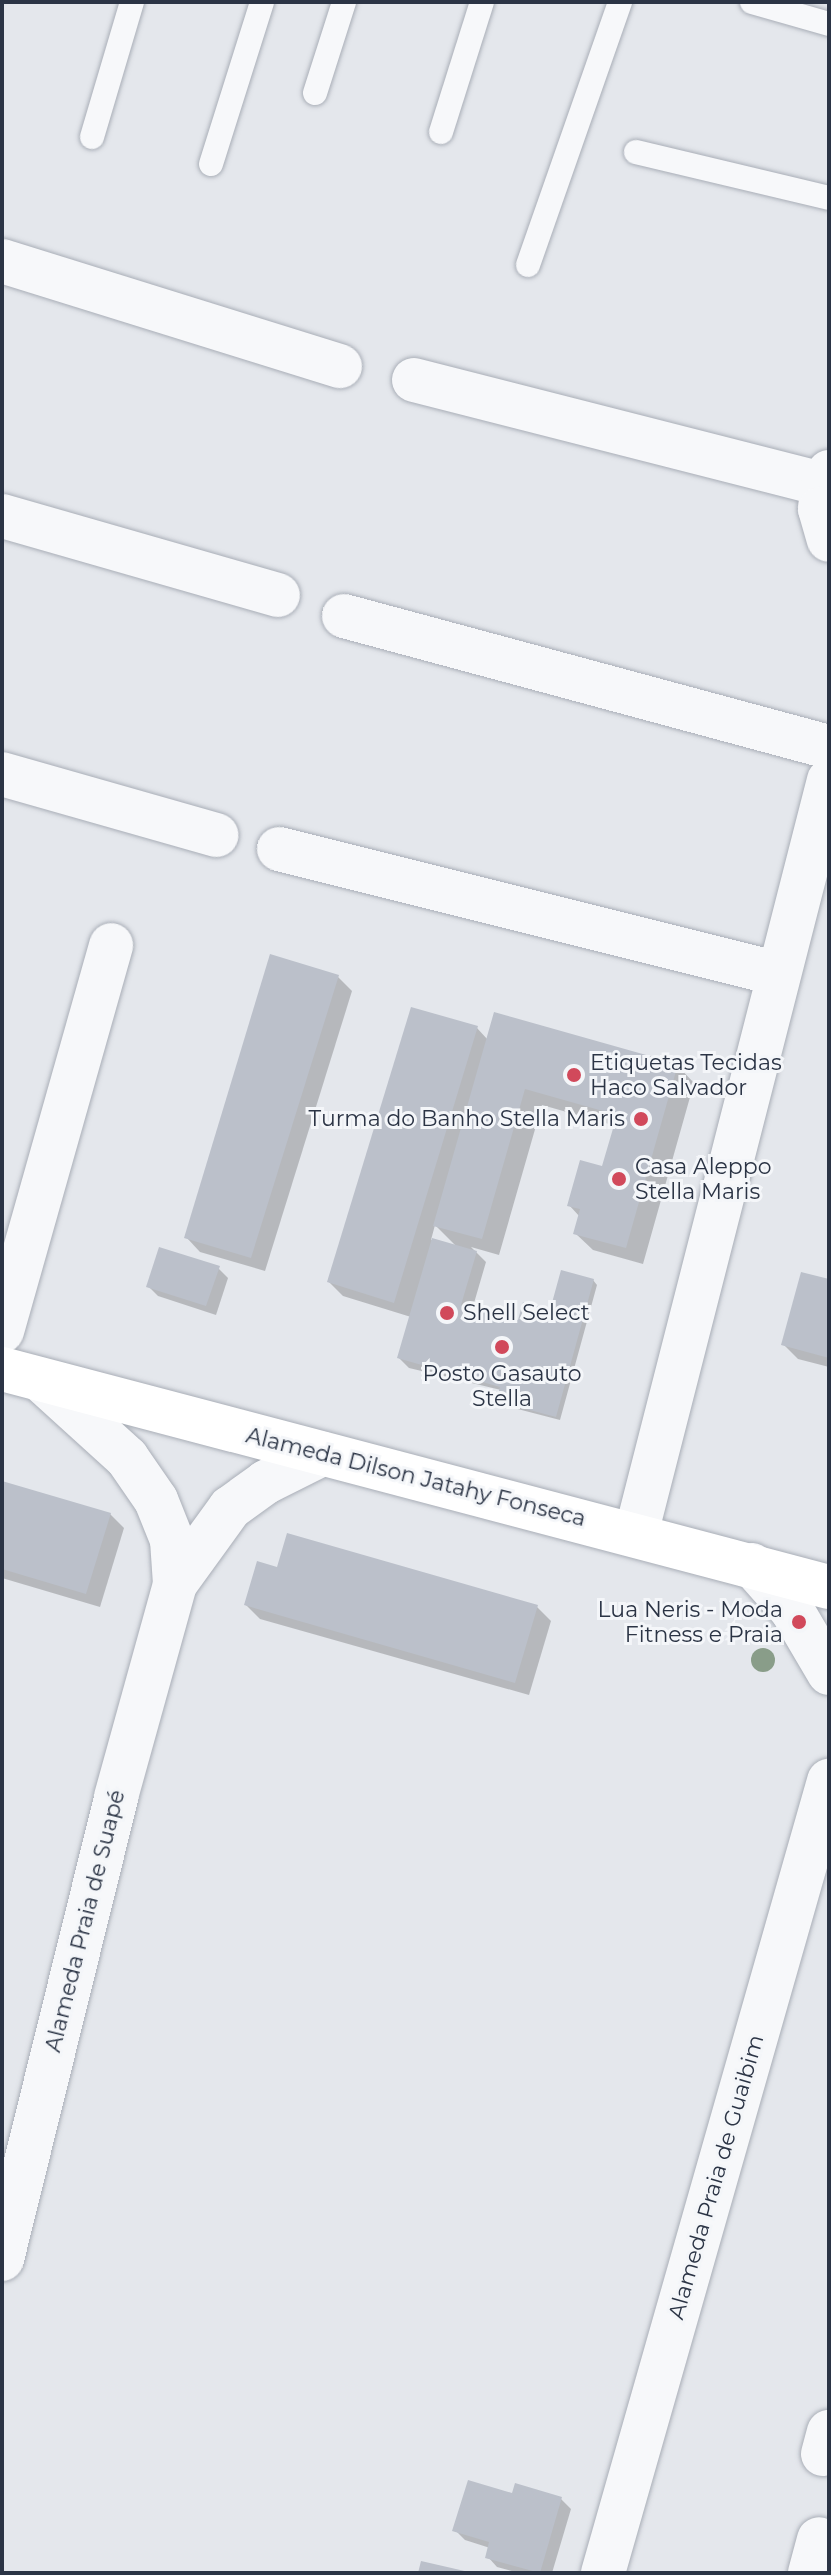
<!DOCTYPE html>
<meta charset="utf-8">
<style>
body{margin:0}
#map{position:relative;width:831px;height:2575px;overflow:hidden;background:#e4e7ec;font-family:Montserrat,sans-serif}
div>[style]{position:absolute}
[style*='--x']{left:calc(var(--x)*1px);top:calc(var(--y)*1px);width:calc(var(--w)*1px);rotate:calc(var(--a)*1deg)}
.shadow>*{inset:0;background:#0003}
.building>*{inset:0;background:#bbc0ca}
.roads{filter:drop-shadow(0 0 2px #a9aeb7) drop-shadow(0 0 2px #a9aeb7)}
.lane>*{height:24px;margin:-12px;padding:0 12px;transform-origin:12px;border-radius:12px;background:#f7f8fa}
.street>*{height:44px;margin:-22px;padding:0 22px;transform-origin:22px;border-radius:22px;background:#f7f8fa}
.secondary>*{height:44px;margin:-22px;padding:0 22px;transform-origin:22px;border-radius:22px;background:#fff}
.trees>*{width:24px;height:24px;margin:-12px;border-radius:50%;background:#899d89}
.dots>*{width:22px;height:22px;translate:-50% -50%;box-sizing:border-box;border:4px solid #f4f6f9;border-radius:50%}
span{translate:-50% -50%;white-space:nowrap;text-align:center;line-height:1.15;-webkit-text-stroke:6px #f4f6f9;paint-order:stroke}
.poi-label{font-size:22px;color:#2b3445}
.left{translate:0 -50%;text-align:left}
.right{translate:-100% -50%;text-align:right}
.street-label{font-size:22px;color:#2b3445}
.frame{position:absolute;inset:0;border:4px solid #2b3445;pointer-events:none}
</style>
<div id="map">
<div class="shadow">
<div style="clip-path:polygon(338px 977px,352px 991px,265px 1271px,200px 1252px,186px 1237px)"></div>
<div style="clip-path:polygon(evenodd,477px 1028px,488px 1040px,677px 1065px,694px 1083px,643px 1264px,593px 1250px,575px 1233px,580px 1217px,569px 1205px,603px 1169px,616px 1126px,542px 1105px,499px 1255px,471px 1247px,486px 1262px,472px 1310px,519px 1322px,551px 1312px,593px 1280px,597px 1285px,560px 1420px,502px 1405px,498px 1400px,501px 1390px,409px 1368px,399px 1358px,411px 1317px,343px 1296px,329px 1282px,477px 1028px,435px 1225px,458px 1248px,431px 1240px,435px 1225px)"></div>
<div style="clip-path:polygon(218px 1268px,228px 1278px,216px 1315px,158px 1296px,148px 1286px)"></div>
<div style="clip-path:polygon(829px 1281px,829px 1367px,798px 1359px,784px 1345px)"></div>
<div style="clip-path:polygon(2px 1483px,110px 1514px,124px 1528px,100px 1607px,2px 1578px)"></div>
<div style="clip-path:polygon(278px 1569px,537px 1607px,551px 1621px,529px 1695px,260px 1619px,246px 1605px)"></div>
<div style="clip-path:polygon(514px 2496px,561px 2499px,571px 2509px,552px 2573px,519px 2573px,497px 2567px,488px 2557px,490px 2548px,465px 2540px,455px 2530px)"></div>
</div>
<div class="building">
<div style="clip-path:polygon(270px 954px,339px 975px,251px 1258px,184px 1238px)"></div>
<div style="clip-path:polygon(411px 1007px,478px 1026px,394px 1303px,327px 1282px)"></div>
<div style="clip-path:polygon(494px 1012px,678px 1064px,626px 1248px,573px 1234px,580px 1209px,567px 1206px,580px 1160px,602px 1166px,617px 1115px,525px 1089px,482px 1239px,433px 1226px)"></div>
<div style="clip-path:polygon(432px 1238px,477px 1251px,461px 1305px,518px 1320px,523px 1302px,550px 1310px,561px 1270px,594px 1279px,556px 1417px,496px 1401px,500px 1387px,397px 1358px)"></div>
<div style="clip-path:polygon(159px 1247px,220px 1266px,206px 1306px,146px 1287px)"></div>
<div style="clip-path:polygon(801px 1272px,829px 1279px,829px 1358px,781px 1345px)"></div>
<div style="clip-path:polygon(2px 1481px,111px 1513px,86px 1594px,2px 1569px)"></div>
<div style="clip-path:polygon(287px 1533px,538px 1605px,515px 1683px,244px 1605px,257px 1561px,277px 1567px)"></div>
<div style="clip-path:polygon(468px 2480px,512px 2493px,515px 2483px,562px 2497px,540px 2573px,485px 2558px,489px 2542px,452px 2531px)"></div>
<div style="clip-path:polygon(421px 2561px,469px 2572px,469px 2573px,418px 2573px)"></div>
</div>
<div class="roads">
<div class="lane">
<div style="--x:752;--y:2;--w:80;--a:15.9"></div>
<div style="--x:315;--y:93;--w:96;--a:-72.3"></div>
<div style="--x:441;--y:132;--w:136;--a:-72.5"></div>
<div style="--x:92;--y:137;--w:141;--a:-73.5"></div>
<div style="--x:636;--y:152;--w:198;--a:13.4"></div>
<div style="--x:211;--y:164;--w:170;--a:-72.5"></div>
<div style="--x:528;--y:265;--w:279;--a:-70.7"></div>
</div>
<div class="street">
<div style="--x:2;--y:261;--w:354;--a:17.3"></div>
<div style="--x:414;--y:380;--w:422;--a:14.3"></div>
<div style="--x:829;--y:472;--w:13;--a:117"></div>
<div style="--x:823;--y:484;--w:25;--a:97"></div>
<div style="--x:820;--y:509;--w:32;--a:74"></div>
<div style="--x:2;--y:516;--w:287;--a:16"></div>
<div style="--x:344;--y:616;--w:502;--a:15.12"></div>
<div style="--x:2;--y:774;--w:223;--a:15.9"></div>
<div style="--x:279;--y:849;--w:515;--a:14.04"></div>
<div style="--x:2;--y:1331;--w:401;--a:-74.2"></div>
<div style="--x:41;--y:1380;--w:116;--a:42.2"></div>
<div style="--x:127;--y:1458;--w:51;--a:55.4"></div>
<div style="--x:156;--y:1500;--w:43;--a:68.2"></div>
<div style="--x:172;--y:1540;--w:44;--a:86.1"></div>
<div style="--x:636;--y:1534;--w:778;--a:-75.64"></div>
<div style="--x:752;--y:1565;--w:60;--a:48.4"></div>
<div style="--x:792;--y:1610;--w:73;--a:59.6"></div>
<div style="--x:2;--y:2259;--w:476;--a:-76.1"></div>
<div style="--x:116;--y:1797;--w:221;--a:-74.5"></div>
<div style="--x:175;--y:1584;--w:94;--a:-54.1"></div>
<div style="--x:230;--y:1508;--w:44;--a:-35.8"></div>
<div style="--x:266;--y:1482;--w:63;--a:-26.6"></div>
<div style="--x:823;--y:2454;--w:23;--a:-75"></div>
<div style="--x:603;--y:2573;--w:824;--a:-74.07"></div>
<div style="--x:810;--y:2573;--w:35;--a:-75"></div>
</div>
<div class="secondary">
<div style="--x:2;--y:1369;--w:855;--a:14.77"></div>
</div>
</div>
<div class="trees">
<div style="left:763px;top:1660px"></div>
</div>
<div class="dots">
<div style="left:574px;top:1075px;background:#d1495b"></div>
<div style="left:641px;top:1119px;background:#d1495b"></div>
<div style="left:619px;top:1179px;background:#d1495b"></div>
<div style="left:447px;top:1313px;background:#d1495b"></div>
<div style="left:502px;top:1347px;background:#d1495b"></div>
<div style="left:799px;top:1622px;background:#d1495b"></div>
</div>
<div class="poi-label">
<span class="left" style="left:590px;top:1075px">Etiquetas Tecidas<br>Haco Salvador</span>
<span class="right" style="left:625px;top:1119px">Turma do Banho Stella Maris</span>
<span class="left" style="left:635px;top:1179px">Casa Aleppo<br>Stella Maris</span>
<span class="left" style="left:463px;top:1313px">Shell Select</span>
<span style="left:502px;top:1386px">Posto Gasauto<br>Stella</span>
<span class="right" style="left:783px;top:1622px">Lua Neris - Moda<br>Fitness e Praia</span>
</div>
<div class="street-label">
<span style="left:416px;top:1477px;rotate:14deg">Alameda Dilson Jatahy Fonseca</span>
<span style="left:85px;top:1921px;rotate:-76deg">Alameda Praia de Suapé</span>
<span style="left:716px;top:2177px;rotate:-74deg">Alameda Praia de Guaibim</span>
</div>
<div class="frame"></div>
</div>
